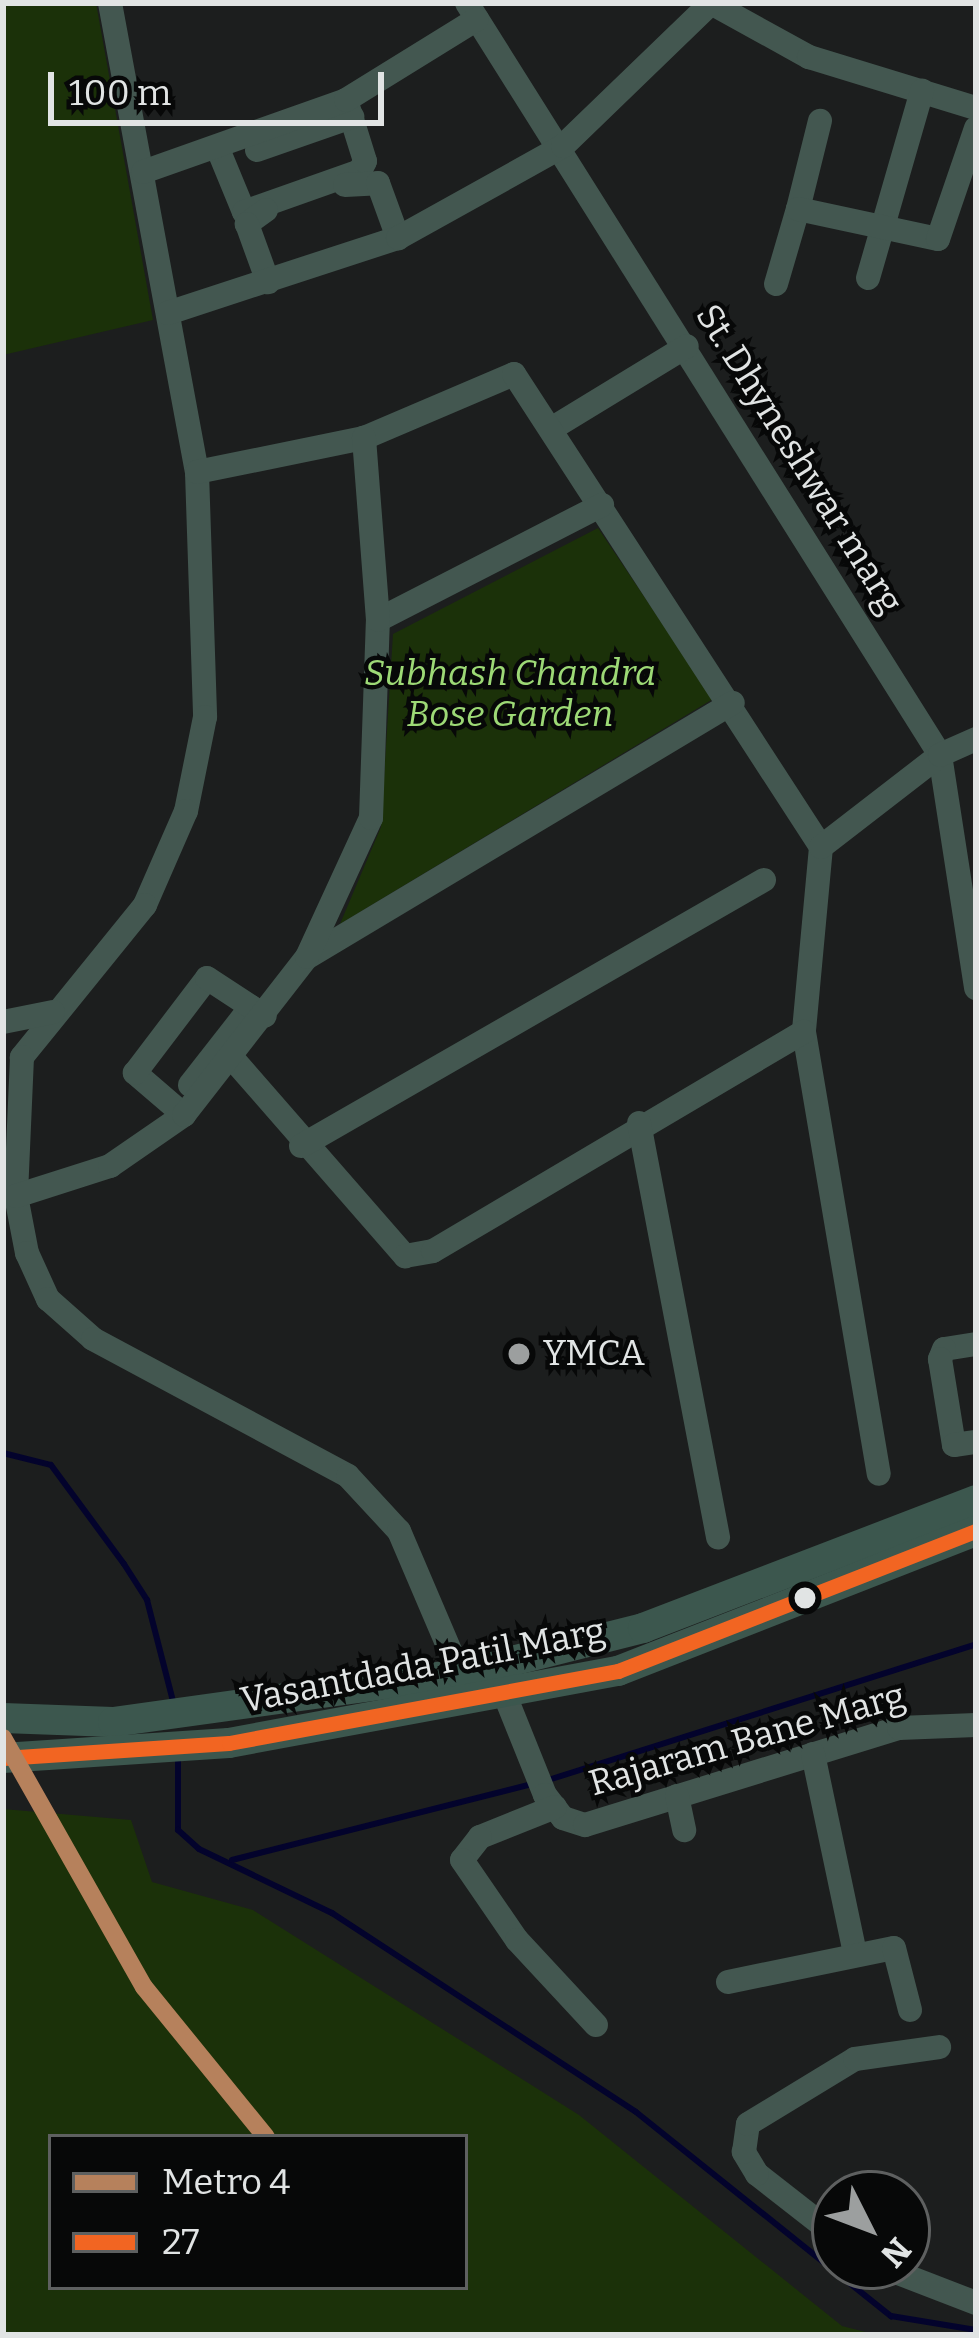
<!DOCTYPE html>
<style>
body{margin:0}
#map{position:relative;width:979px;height:2338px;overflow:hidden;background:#1c1e1e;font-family:Bitter,serif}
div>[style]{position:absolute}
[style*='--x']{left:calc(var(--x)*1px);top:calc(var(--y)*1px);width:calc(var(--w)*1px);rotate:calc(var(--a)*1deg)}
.green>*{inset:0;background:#1b3109}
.stream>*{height:6px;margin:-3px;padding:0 3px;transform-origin:3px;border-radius:3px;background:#03032c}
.minor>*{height:24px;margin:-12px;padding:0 12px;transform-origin:12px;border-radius:12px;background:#435750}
.major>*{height:30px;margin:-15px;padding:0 15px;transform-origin:15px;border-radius:15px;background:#3c574e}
.bus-1>*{height:15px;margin:-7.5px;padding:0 7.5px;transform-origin:7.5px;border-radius:7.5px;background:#f26522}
.metro-1>*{height:18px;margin:-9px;padding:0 9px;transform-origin:9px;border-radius:9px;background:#b6815c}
.dots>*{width:33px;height:33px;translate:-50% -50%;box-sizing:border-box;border:6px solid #070808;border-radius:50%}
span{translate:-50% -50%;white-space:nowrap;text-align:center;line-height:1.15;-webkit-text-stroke:9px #070808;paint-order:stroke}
.street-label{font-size:36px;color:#e1e4e4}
.park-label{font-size:36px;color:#9dd976;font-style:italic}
.poi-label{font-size:36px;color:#e1e4e4}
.left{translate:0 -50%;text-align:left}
.frame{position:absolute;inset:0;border:6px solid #e1e4e4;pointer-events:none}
.legend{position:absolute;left:48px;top:2134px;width:420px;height:156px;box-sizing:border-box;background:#070808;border:3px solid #5e6060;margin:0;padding:15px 21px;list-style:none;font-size:36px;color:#e1e4e4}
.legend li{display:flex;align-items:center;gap:24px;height:60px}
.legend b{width:60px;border:3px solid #5e6060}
.north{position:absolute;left:811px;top:2170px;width:120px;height:120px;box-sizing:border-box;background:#070808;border:3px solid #5e6060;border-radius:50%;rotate:132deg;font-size:33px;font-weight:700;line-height:48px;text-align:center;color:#e1e4e4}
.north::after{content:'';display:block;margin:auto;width:42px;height:54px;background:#9c9f9f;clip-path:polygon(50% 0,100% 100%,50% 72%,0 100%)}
.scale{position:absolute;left:48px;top:72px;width:336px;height:54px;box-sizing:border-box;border:6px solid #e1e4e4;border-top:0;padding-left:15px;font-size:36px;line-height:42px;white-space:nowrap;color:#e1e4e4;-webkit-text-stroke:9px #070808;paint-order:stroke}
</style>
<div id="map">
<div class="green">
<div style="clip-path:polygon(3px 3px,96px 3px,153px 320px,3px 355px)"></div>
<div style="clip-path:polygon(598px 528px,713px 699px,340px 924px,381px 827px,393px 634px)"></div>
<div style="clip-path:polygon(evenodd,3px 1809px,131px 1820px,152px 1882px,253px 1910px,579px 2115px,842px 2326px,877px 2335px,3px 2335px,3px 1809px,51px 2137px,465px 2137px,465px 2287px,51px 2287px,51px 2137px)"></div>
</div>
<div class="stream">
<div style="--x:3;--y:1453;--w:49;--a:14"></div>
<div style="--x:51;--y:1465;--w:123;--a:53.6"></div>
<div style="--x:124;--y:1564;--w:43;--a:57.4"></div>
<div style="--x:147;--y:1600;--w:108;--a:75.6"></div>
<div style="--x:178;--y:1754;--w:76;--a:90"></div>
<div style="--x:178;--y:1830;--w:28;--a:42"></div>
<div style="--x:199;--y:1849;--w:148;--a:25.7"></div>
<div style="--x:332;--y:1913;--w:363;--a:33.2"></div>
<div style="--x:636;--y:2112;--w:327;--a:38.7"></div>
<div style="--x:891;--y:2316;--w:86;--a:9.4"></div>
<div style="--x:545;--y:1781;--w:452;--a:-17.6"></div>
<div style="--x:232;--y:1860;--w:309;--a:-14.2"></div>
</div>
<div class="minor">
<div style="--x:110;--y:3;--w:477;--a:79.5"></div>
<div style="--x:197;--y:472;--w:245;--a:88.1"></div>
<div style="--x:205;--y:717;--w:96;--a:101.4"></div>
<div style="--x:186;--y:811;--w:103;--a:113.6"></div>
<div style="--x:145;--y:905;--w:196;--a:129"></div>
<div style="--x:22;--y:1057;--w:139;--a:92.5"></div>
<div style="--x:16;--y:1196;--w:58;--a:79.1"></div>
<div style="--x:27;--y:1253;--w:51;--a:65.5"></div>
<div style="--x:48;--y:1299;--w:60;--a:41.6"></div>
<div style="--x:93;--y:1339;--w:289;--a:28.2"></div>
<div style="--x:348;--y:1476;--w:75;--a:47.2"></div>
<div style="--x:399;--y:1531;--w:171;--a:66.9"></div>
<div style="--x:467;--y:3;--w:888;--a:57.83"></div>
<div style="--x:940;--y:755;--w:236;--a:81.2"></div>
<div style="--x:711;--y:3;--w:112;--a:28.9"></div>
<div style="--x:809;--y:57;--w:175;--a:17"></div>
<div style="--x:218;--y:149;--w:68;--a:67.6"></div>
<div style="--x:244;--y:212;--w:123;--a:-19.5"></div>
<div style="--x:360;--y:171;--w:11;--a:-63"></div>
<div style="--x:365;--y:161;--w:64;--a:-107.3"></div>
<div style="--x:257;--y:150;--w:101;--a:-19.2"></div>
<div style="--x:143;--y:172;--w:215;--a:-19.5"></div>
<div style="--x:346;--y:100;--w:154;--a:-31.7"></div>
<div style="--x:345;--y:185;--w:33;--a:-3"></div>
<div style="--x:378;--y:183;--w:59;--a:70"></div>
<div style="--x:798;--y:209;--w:91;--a:-76"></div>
<div style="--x:266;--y:210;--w:24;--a:144"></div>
<div style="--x:247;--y:224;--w:62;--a:70.1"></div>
<div style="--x:868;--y:278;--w:195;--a:-73.9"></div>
<div style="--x:776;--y:284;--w:78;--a:-73.7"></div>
<div style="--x:798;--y:209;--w:143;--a:12.1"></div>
<div style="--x:938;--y:239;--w:117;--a:-71.1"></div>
<div style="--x:168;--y:313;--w:242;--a:-18.1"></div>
<div style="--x:398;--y:238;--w:189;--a:-29.1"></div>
<div style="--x:563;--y:146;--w:206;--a:-44"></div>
<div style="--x:551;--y:429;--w:159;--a:-31.4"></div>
<div style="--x:197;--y:472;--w:170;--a:-11.5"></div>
<div style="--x:364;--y:438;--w:163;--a:-23.1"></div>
<div style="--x:514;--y:374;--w:564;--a:57.01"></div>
<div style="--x:821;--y:847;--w:186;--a:95.3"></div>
<div style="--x:804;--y:1032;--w:448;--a:80.4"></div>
<div style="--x:378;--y:620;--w:252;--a:-27.2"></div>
<div style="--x:821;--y:847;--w:150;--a:-37.7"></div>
<div style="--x:940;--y:755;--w:39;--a:-24"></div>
<div style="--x:308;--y:957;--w:495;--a:-30.9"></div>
<div style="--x:3;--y:1022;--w:51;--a:-11.3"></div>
<div style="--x:233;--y:1059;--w:262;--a:48.9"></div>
<div style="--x:405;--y:1256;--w:28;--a:-10"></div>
<div style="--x:433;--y:1251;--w:431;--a:-30.6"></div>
<div style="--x:190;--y:1085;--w:99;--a:-52"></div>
<div style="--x:184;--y:1115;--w:65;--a:-139.4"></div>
<div style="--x:135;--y:1073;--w:119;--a:-52.8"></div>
<div style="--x:207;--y:978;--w:69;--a:33.2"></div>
<div style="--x:639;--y:1123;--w:422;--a:79.2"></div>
<div style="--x:301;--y:1146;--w:534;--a:-29.88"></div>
<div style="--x:16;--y:1196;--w:99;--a:-17.7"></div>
<div style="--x:110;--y:1166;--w:90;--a:-34.6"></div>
<div style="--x:184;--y:1115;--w:200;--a:-52.1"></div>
<div style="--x:307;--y:957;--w:153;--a:-65.3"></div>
<div style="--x:371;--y:818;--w:198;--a:-88"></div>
<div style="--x:378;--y:620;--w:183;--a:-94.4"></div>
<div style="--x:976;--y:1344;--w:32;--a:171"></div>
<div style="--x:944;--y:1349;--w:11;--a:112"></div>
<div style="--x:940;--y:1359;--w:87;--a:80.8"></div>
<div style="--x:954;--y:1445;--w:22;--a:-8"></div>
<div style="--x:498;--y:1678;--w:126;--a:68.1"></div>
<div style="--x:545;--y:1795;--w:29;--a:52"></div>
<div style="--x:563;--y:1818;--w:23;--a:18"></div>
<div style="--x:585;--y:1825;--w:329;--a:-17.2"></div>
<div style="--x:899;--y:1728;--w:77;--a:-2.2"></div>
<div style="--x:813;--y:1754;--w:204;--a:78.1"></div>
<div style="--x:677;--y:1796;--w:35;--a:78"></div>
<div style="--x:555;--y:1807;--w:81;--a:158.2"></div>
<div style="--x:480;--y:1837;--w:29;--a:128"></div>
<div style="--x:462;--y:1860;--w:97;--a:55.5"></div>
<div style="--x:517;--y:1940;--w:116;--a:47.1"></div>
<div style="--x:728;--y:1982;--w:169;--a:-11.6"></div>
<div style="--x:894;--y:1948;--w:64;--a:75.5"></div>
<div style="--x:835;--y:2235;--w:99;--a:-142"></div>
<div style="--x:757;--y:2174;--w:26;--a:-121"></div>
<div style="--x:744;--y:2152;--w:28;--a:-82"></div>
<div style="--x:748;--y:2124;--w:125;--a:-31.3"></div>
<div style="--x:855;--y:2059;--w:85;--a:-8.1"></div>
<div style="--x:880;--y:2266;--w:103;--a:21.1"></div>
</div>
<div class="major">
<div style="--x:3;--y:1718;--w:110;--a:2.1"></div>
<div style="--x:113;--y:1722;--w:350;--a:-7.9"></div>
<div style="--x:460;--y:1674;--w:189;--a:-14.1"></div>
<div style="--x:643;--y:1628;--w:357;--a:-21"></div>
<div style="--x:3;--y:1758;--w:226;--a:-3.8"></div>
<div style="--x:229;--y:1743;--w:396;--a:-10.5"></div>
<div style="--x:618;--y:1671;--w:384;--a:-21.4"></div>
</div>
<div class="bus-1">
<div style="--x:3;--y:1758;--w:226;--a:-3.8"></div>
<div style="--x:229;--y:1743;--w:396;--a:-10.5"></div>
<div style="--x:618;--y:1671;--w:384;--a:-21.4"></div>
</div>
<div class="metro-1">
<div style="--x:3;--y:1738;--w:286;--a:60.5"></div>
<div style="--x:144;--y:1987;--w:193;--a:50.9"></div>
</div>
<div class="dots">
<div style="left:519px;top:1354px;background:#9c9f9f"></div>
<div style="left:805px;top:1598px;background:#e1e4e4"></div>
</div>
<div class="street-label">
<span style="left:799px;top:459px;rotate:58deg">St. Dhyneshwar marg</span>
<span style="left:423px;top:1666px;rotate:-11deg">Vasantdada Patil Marg</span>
<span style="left:747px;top:1740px;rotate:-16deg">Rajaram Bane Marg</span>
</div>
<div class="park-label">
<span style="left:510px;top:694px">Subhash Chandra<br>Bose Garden</span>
</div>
<div class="poi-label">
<span class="left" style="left:543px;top:1354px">YMCA</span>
</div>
<div class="frame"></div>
<ul class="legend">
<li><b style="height:15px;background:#b6815c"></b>Metro 4</li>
<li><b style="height:15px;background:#f26522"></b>27</li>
</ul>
<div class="north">N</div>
<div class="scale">100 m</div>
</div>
